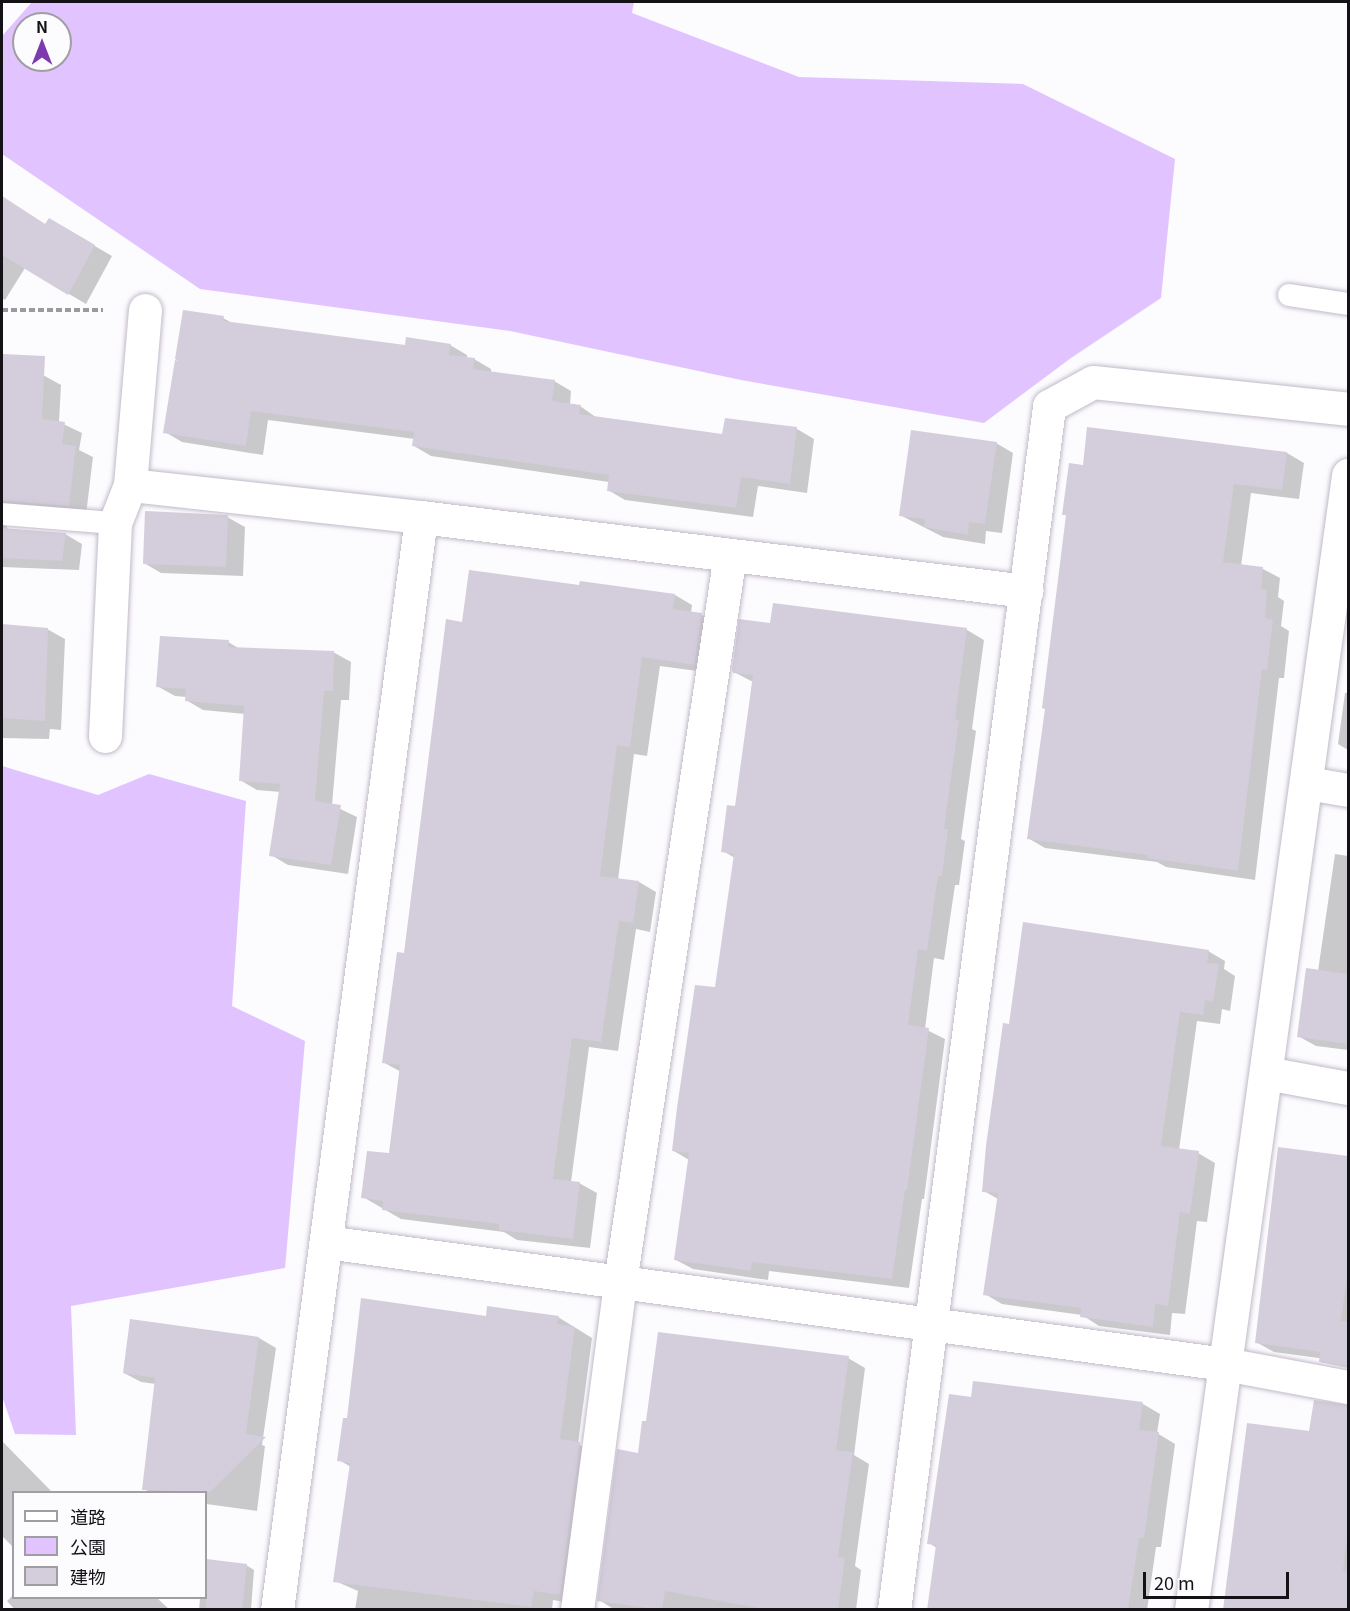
<!DOCTYPE html>
<meta charset="utf-8">
<style>
body{margin:0}
#map{position:relative;width:1350px;height:1611px;overflow:hidden;background:#fcfbfe;font-family:Georgia,"Noto Sans JP",serif}
div>[style]{position:absolute}
[style*='--x']{left:calc(var(--x)*1px);top:calc(var(--y)*1px);width:calc(var(--w)*1px);rotate:calc(var(--a)*1deg)}
.green>*{inset:0;background:#e1c4ff}
.shadow>*{inset:0;background:#0003}
.building>*{inset:0;background:#d4cddb}
.path>*{height:4px;margin-top:-2px;transform-origin:0;background:repeating-linear-gradient(90deg,#9b999d 0 6px,transparent 0 9px)}
.roads{filter:drop-shadow(0 0 2px #c1bac8) drop-shadow(0 0 2px #c1bac8)}
.service>*{height:22px;margin:-11px;padding:0 11px;transform-origin:11px;border-radius:11px;background:#fff}
.minor>*{height:33px;margin:-16.5px;padding:0 16.5px;transform-origin:16.5px;border-radius:16.5px;background:#fff}
.tertiary>*{height:33px;margin:-16.5px;padding:0 16.5px;transform-origin:16.5px;border-radius:16.5px;background:#fff}
span{translate:-50% -50%;white-space:nowrap;text-align:center;line-height:1.15;-webkit-text-stroke:4.5px #fcfbfe;paint-order:stroke}
.frame{position:absolute;inset:0;border:3px solid #151217;pointer-events:none}
.legend{position:absolute;left:12px;top:1491px;width:195px;height:108px;box-sizing:border-box;background:#fcfbfe;border:2px solid #a09ea2;margin:0;padding:8px 10px;list-style:none;font-size:18px;color:#151217}
.legend li{display:flex;align-items:center;gap:12px;height:30px}
.legend b{width:30px;border:2px solid #a09ea2}
.north{position:absolute;left:12px;top:12px;width:60px;height:60px;box-sizing:border-box;background:#fcfbfe;border:2px solid #a09ea2;border-radius:50%;rotate:0deg;font-size:16px;font-weight:700;line-height:24px;text-align:center;color:#151217}
.north::after{content:'';display:block;margin:auto;width:21px;height:27px;background:#7c3aae;clip-path:polygon(50% 0,100% 100%,50% 72%,0 100%)}
.scale{position:absolute;left:1143px;top:1572px;width:146px;height:27px;box-sizing:border-box;border:3px solid #151217;border-top:0;padding-left:8px;font-size:18px;line-height:21px;white-space:nowrap;color:#151217;-webkit-text-stroke:4px #fcfbfe;paint-order:stroke}
</style>
<div id="map">
<div class="green">
<div style="clip-path:polygon(evenodd,32px 2px,634px 2px,632px 13px,799px 77px,1023px 84px,1175px 159px,1161px 298px,1071px 358px,984px 423px,741px 380px,510px 331px,200px 289px,2px 154px,2px 36px,32px 2px,24px 24px,60px 24px,60px 60px,24px 60px,24px 24px)"></div>
<div style="clip-path:polygon(2px 766px,98px 795px,149px 774px,246px 801px,232px 1006px,305px 1041px,285px 1268px,71px 1306px,76px 1435px,15px 1434px,2px 1396px)"></div>
</div>
<div class="shadow">
<div style="clip-path:polygon(10px 203px,46px 225px,50px 220px,112px 256px,86px 304px,25px 268px,5px 300px,2px 298px,2px 218px)"></div>
<div style="clip-path:polygon(223px 318px,234px 324px,406px 346px,450px 345px,467px 355px,467px 359px,474px 359px,491px 369px,491px 373px,554px 381px,571px 391px,570px 405px,580px 406px,597px 418px,724px 436px,726px 419px,797px 429px,814px 439px,807px 493px,758px 486px,753px 517px,625px 500px,608px 490px,609px 482px,431px 456px,414px 446px,415px 439px,268px 420px,263px 455px,182px 442px,165px 432px,183px 362px)"></div>
<div style="clip-path:polygon(2px 373px,43px 375px,61px 385px,59px 422px,82px 433px,79px 450px,93px 457px,86px 515px,5px 524px,8px 529px,65px 534px,82px 544px,79px 570px,2px 567px)"></div>
<div style="clip-path:polygon(1089px 429px,1287px 453px,1304px 463px,1299px 499px,1251px 493px,1241px 566px,1263px 569px,1280px 578px,1278px 597px,1284px 601px,1281px 626px,1289px 631px,1284px 678px,1279px 678px,1255px 880px,1166px 867px,1157px 862px,1045px 848px,1028px 838px,1047px 709px,1068px 516px,1064px 514px,1084px 466px)"></div>
<div style="clip-path:polygon(996px 443px,1013px 453px,1002px 533px,986px 531px,985px 544px,943px 537px,900px 515px)"></div>
<div style="clip-path:polygon(227px 517px,245px 527px,243px 576px,161px 573px,144px 563px)"></div>
<div style="clip-path:polygon(581px 587px,675px 595px,692px 605px,691px 613px,702px 615px,719px 625px,712px 673px,660px 666px,647px 756px,634px 754px,618px 880px,639px 882px,656px 892px,650px 932px,636px 929px,618px 1051px,589px 1047px,571px 1182px,579px 1183px,597px 1193px,590px 1248px,517px 1240px,504px 1232px,401px 1219px,363px 1197px,390px 1155px,401px 1072px,383px 1062px,406px 955px,463px 624px)"></div>
<div style="clip-path:polygon(774px 604px,967px 630px,984px 640px,972px 729px,976px 731px,961px 839px,965px 841px,959px 885px,955px 885px,944px 960px,934px 958px,925px 1029px,945px 1039px,924px 1199px,922px 1199px,909px 1288px,769px 1271px,768px 1280px,693px 1269px,676px 1260px,689px 1160px,674px 1151px,716px 989px,735px 858px,723px 851px,736px 808px,753px 682px,734px 672px,771px 624px)"></div>
<div style="clip-path:polygon(2px 626px,47px 629px,65px 639px,61px 730px,50px 729px,49px 739px,2px 738px)"></div>
<div style="clip-path:polygon(228px 642px,240px 649px,333px 652px,351px 662px,349px 700px,341px 700px,332px 805px,357px 817px,348px 874px,288px 865px,271px 855px,281px 792px,257px 790px,240px 780px,245px 714px,203px 710px,186px 700px,187px 697px,175px 696px,157px 686px)"></div>
<div style="clip-path:polygon(1345px 693px,1348px 693px,1348px 750px,1338px 744px)"></div>
<div style="clip-path:polygon(1335px 854px,1348px 856px,1348px 1050px,1316px 1046px,1298px 1036px,1318px 971px)"></div>
<div style="clip-path:polygon(1208px 951px,1225px 961px,1224px 969px,1235px 976px,1230px 1011px,1222px 1009px,1220px 1024px,1197px 1021px,1179px 1150px,1198px 1153px,1215px 1163px,1207px 1222px,1197px 1221px,1185px 1314px,1172px 1313px,1170px 1335px,1099px 1326px,1082px 1315px,1002px 1304px,985px 1294px,998px 1199px,984px 1191px,1010px 1026px)"></div>
<div style="clip-path:polygon(1279px 1148px,1348px 1158px,1348px 1362px,1274px 1352px,1256px 1342px)"></div>
<div style="clip-path:polygon(487px 1317px,558px 1317px,592px 1338px,578px 1444px,597px 1454px,577px 1604px,553px 1600px,552px 1610px,355px 1610px,358px 1591px,335px 1581px,351px 1467px,339px 1460px,348px 1420px)"></div>
<div style="clip-path:polygon(259px 1338px,276px 1348px,262px 1445px,265px 1446px,257px 1511px,206px 1504px,206px 1492px,150px 1492px,144px 1489px,156px 1384px,141px 1382px,124px 1373px)"></div>
<div style="clip-path:polygon(848px 1358px,865px 1368px,854px 1455px,869px 1464px,855px 1566px,861px 1570px,856px 1610px,615px 1610px,599px 1600px,639px 1455px)"></div>
<div style="clip-path:polygon(975px 1382px,1143px 1404px,1160px 1414px,1157px 1433px,1175px 1444px,1161px 1547px,1156px 1547px,1147px 1610px,929px 1610px,937px 1548px,929px 1543px,973px 1398px)"></div>
<div style="clip-path:polygon(2px 1441px,52px 1492px,14px 1492px,14px 1548px,2px 1536px)"></div>
<div style="clip-path:polygon(1336px 1442px,1348px 1443px,1348px 1610px,1224px 1610px)"></div>
<div style="clip-path:polygon(206px 1561px,246px 1565px,254px 1570px,251px 1610px,199px 1610px,200px 1598px,206px 1598px)"></div>
<div style="clip-path:polygon(14px 1594px,14px 1598px,157px 1598px,170px 1610px,15px 1610px,7px 1601px)"></div>
</div>
<div class="building">
<div style="clip-path:polygon(2px 196px,45px 224px,49px 218px,95px 245px,68px 295px,2px 255px)"></div>
<div style="clip-path:polygon(183px 310px,224px 316px,223px 321px,405px 345px,406px 337px,451px 344px,449px 355px,475px 358px,473px 369px,555px 380px,552px 401px,581px 405px,579px 414px,722px 434px,725px 418px,797px 427px,790px 484px,741px 477px,736px 508px,607px 491px,609px 475px,412px 446px,414px 432px,251px 411px,246px 446px,163px 433px,175px 360px,178px 361px,175px 359px)"></div>
<div style="clip-path:polygon(2px 354px,45px 356px,42px 419px,65px 422px,62px 444px,76px 446px,69px 506px,2px 501px)"></div>
<div style="clip-path:polygon(1087px 427px,1287px 452px,1282px 490px,1234px 484px,1223px 562px,1263px 567px,1261px 589px,1267px 590px,1265px 618px,1273px 620px,1267px 670px,1262px 669px,1238px 871px,1147px 858px,1148px 855px,1027px 839px,1045px 709px,1042px 708px,1066px 515px,1062px 515px,1069px 463px,1083px 465px)"></div>
<div style="clip-path:polygon(911px 430px,997px 442px,985px 524px,969px 522px,968px 535px,924px 527px,925px 519px,899px 516px)"></div>
<div style="clip-path:polygon(145px 511px,228px 515px,226px 567px,143px 564px)"></div>
<div style="clip-path:polygon(2px 528px,66px 533px,62px 561px,2px 558px)"></div>
<div style="clip-path:polygon(469px 570px,579px 585px,580px 581px,675px 594px,673px 609px,702px 613px,694px 665px,642px 657px,630px 747px,617px 745px,600px 876px,639px 881px,633px 923px,619px 921px,601px 1042px,572px 1038px,553px 1179px,580px 1182px,573px 1239px,499px 1230px,499px 1224px,382px 1210px,383px 1201px,361px 1198px,367px 1151px,389px 1153px,400px 1065px,382px 1063px,397px 952px,404px 953px,446px 619px,462px 622px)"></div>
<div style="clip-path:polygon(773px 603px,967px 628px,955px 719px,959px 720px,944px 829px,948px 829px,942px 876px,938px 876px,927px 951px,918px 949px,908px 1025px,929px 1028px,907px 1190px,905px 1190px,892px 1279px,752px 1262px,751px 1271px,674px 1260px,689px 1153px,672px 1151px,677px 1108px,695px 985px,715px 987px,734px 854px,721px 852px,727px 805px,735px 806px,753px 675px,733px 673px,732px 670px,739px 619px,770px 623px)"></div>
<div style="clip-path:polygon(2px 624px,48px 628px,45px 721px,2px 718px)"></div>
<div style="clip-path:polygon(160px 636px,229px 640px,228px 647px,334px 651px,333px 691px,324px 691px,315px 801px,341px 805px,331px 865px,269px 856px,280px 784px,239px 781px,244px 706px,185px 701px,186px 689px,156px 687px)"></div>
<div style="clip-path:polygon(1023px 922px,1209px 950px,1207px 963px,1219px 964px,1213px 1002px,1205px 1000px,1203px 1015px,1180px 1012px,1161px 1146px,1199px 1151px,1190px 1214px,1180px 1212px,1168px 1306px,1155px 1304px,1153px 1327px,1080px 1317px,1081px 1308px,983px 1295px,998px 1193px,982px 1192px,986px 1146px,1003px 1023px,1009px 1024px)"></div>
<div style="clip-path:polygon(1306px 968px,1348px 974px,1348px 1044px,1297px 1037px)"></div>
<div style="clip-path:polygon(1278px 1147px,1348px 1156px,1348px 1269px,1341px 1321px,1348px 1322px,1348px 1368px,1319px 1362px,1320px 1352px,1255px 1343px)"></div>
<div style="clip-path:polygon(361px 1298px,486px 1316px,487px 1306px,559px 1316px,557px 1324px,575px 1327px,560px 1439px,580px 1442px,560px 1595px,534px 1591px,531px 1607px,333px 1582px,350px 1463px,337px 1461px,343px 1418px,347px 1418px)"></div>
<div style="clip-path:polygon(130px 1319px,259px 1337px,246px 1434px,266px 1437px,210px 1492px,142px 1490px,155px 1378px,123px 1373px)"></div>
<div style="clip-path:polygon(658px 1332px,849px 1356px,836px 1450px,853px 1452px,838px 1557px,845px 1558px,838px 1610px,770px 1610px,665px 1591px,662px 1610px,597px 1601px,617px 1449px,638px 1453px,642px 1421px,646px 1421px)"></div>
<div style="clip-path:polygon(973px 1381px,1143px 1402px,1139px 1430px,1159px 1432px,1144px 1538px,1139px 1538px,1128px 1610px,927px 1610px,936px 1545px,927px 1544px,949px 1394px,971px 1397px)"></div>
<div style="clip-path:polygon(1314px 1400px,1348px 1405px,1348px 1529px,1343px 1571px,1348px 1572px,1348px 1610px,1223px 1610px,1247px 1423px,1309px 1431px)"></div>
<div style="clip-path:polygon(206px 1559px,247px 1564px,242px 1610px,206px 1610px)"></div>
</div>
<div class="path">
<div style="--x:2;--y:310;--w:101;--a:0"></div>
</div>
<div class="roads">
<div class="service">
<div style="--x:1289;--y:295;--w:60;--a:8.7"></div>
<div style="--x:2;--y:514;--w:113;--a:4.6"></div>
</div>
<div class="minor">
<div style="--x:145;--y:310;--w:176;--a:94.9"></div>
<div style="--x:130;--y:485;--w:293;--a:6.3"></div>
<div style="--x:421;--y:517;--w:610;--a:6.97"></div>
<div style="--x:105;--y:736;--w:213;--a:-87.3"></div>
<div style="--x:115;--y:523;--w:41;--a:-68.5"></div>
<div style="--x:1307;--y:783;--w:42;--a:9.7"></div>
<div style="--x:1266;--y:1073;--w:83;--a:10.4"></div>
<div style="--x:326;--y:1242;--w:907;--a:7.73"></div>
<div style="--x:1225;--y:1364;--w:125;--a:10.6"></div>
<div style="--x:277;--y:1610;--w:1102;--a:-82.49"></div>
<div style="--x:577;--y:1610;--w:331;--a:-82.5"></div>
<div style="--x:620;--y:1282;--w:735;--a:-81.4"></div>
<div style="--x:894;--y:1610;--w:1214;--a:-82.66"></div>
<div style="--x:1049;--y:406;--w:50;--a:-28.6"></div>
<div style="--x:1093;--y:382;--w:256;--a:6"></div>
</div>
<div class="tertiary">
<div style="--x:1191;--y:1610;--w:1146;--a:-82.12"></div>
</div>
</div>
<div class="frame"></div>
<ul class="legend">
<li><b style="height:8px;background:#fff"></b>道路</li>
<li><b style="height:16px;background:#e1c4ff"></b>公園</li>
<li><b style="height:16px;background:#d4cddb"></b>建物</li>
</ul>
<div class="north">N</div>
<div class="scale">20 m</div>
</div>
